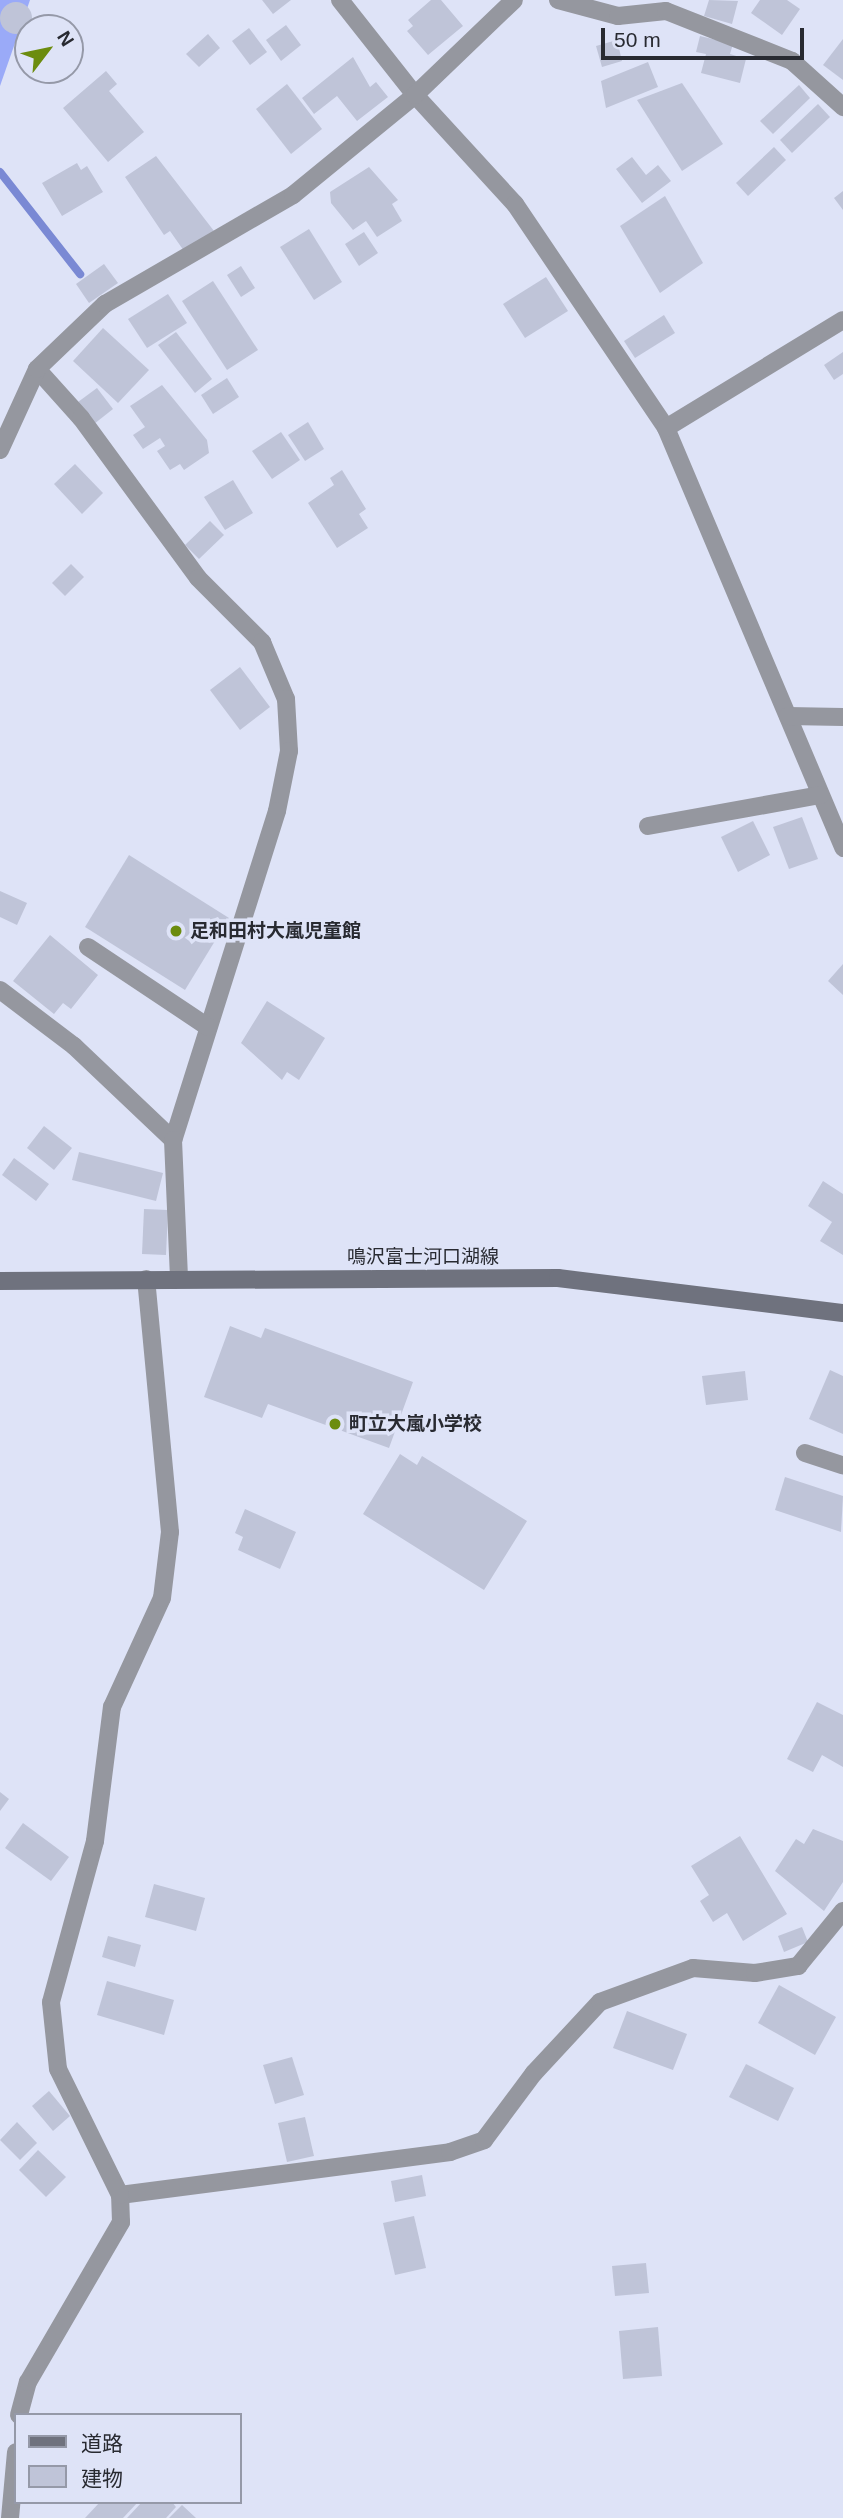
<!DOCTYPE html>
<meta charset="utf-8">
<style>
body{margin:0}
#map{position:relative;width:843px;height:2518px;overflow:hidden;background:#dee3f7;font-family:Arial,"Noto Sans JP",sans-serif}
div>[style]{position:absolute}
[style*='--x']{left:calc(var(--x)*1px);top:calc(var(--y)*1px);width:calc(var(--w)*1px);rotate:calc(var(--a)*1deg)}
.forest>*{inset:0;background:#9aaaf8}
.stream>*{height:8px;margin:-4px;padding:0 4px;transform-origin:4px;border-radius:4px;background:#7a89d4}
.building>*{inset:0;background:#bfc4d8}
.round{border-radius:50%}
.street>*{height:18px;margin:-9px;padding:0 9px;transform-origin:9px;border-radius:9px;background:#95979f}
.secondary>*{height:18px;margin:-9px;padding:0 9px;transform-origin:9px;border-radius:9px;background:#6f727e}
.dots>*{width:19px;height:19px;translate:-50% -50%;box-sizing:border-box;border:4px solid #dee3f7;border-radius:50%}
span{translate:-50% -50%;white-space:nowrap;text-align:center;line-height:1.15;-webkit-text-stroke:7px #dee3f7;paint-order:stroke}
.poi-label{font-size:19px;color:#282a31;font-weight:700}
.left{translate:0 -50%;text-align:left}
.street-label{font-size:19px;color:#282a31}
.legend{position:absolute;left:14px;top:2413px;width:228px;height:91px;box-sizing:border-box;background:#dee3f7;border:2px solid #9599a8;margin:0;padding:9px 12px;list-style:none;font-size:21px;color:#282a31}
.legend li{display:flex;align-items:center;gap:14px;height:35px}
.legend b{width:35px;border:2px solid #9599a8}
.north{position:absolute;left:14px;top:14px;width:70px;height:70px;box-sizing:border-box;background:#dee3f7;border:2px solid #9599a8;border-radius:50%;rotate:58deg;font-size:19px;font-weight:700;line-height:28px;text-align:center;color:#282a31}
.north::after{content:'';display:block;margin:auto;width:24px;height:32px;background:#6c8c0e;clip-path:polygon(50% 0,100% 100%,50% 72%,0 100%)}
.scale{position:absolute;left:601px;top:28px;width:203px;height:32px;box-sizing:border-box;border:4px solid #282a31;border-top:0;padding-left:9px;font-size:21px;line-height:24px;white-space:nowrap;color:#282a31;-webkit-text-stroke:5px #dee3f7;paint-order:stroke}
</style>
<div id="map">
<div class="forest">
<div style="clip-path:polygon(0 0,30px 0,0 86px)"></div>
</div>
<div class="stream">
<div style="--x:0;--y:172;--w:130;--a:51.9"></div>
</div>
<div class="building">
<div style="clip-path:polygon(262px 0,291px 0,273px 14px)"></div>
<div style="clip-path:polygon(431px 0,441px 0,463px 26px,428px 55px,407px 31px,413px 26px,408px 20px)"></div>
<div style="clip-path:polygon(709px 0,738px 1px,732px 24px,704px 16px)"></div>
<div style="clip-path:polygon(760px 0,787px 0,800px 9px,782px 35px,751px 13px)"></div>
<div class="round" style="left:0;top:2px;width:32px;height:32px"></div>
<div style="clip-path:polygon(286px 25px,301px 45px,281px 61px,266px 40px)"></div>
<div style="clip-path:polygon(249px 28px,267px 52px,250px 65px,232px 41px)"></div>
<div style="clip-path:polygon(208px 34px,220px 48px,199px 67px,186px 54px)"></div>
<div style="clip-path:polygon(700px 36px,733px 44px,730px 54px,746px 59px,740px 83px,701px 73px,706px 54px,696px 52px)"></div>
<div style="clip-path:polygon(843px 39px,843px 80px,823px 65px)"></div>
<div style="clip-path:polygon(617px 40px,622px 61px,602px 67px,596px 46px)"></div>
<div style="clip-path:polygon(353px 57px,370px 87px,376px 82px,388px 97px,357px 121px,337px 96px,314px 114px,302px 98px)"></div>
<div style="clip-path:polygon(648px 62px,658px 87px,606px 108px,601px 81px)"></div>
<div style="clip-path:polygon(106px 71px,117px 84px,109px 91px,144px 132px,108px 162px,63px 108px)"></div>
<div style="clip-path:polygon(682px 83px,723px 144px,682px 171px,637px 100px)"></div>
<div style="clip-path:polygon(287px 84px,322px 129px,291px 154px,256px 109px)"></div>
<div style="clip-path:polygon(799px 85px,810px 98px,773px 134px,760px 121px)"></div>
<div style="clip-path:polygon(818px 104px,830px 117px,792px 153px,780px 140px)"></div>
<div style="clip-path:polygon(774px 147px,786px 160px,748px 196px,736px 183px)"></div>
<div style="clip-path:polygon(156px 156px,214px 231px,184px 251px,170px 231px,164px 235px,125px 177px)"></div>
<div style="clip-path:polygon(632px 157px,646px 175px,658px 165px,671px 181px,642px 203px,616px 169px)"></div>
<div style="clip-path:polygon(77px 163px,81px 170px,87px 166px,103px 192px,62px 216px,42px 183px)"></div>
<div style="clip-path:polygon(369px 167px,398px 200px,392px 204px,402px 221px,377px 237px,366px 221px,353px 230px,331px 203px,330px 192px)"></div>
<div style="clip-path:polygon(843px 191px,843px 210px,834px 198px)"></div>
<div style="clip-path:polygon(665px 196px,703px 263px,660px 293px,620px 226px)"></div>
<div style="clip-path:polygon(309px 229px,342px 282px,314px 300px,280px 247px)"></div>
<div style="clip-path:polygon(364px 232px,378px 253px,359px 266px,345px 244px)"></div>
<div style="clip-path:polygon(104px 264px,118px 283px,89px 303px,76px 284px)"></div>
<div style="clip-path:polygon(241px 266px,255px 288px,241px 297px,227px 275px)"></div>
<div style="clip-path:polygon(546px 277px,568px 311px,525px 338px,503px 304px)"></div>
<div style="clip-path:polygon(213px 281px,258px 350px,227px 370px,182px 301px)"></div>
<div style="clip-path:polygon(168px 294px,187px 323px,147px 348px,128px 319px)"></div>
<div style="clip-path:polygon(664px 315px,675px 333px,635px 358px,624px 341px)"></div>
<div style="clip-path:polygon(103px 328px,149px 370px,118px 403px,73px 361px)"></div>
<div style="clip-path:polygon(176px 332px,212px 379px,195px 393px,158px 345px)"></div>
<div style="clip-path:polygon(843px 352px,843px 374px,834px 380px,824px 365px)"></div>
<div style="clip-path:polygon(227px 378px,239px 397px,213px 414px,201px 395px)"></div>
<div style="clip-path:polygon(162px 385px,207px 440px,209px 453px,184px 470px,180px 464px,170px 470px,157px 451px,165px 446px,160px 438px,143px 449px,133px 435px,145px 427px,130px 406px)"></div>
<div style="clip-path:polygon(97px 388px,113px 409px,94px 424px,78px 402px)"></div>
<div style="clip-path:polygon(308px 422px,324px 449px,305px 461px,288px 435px)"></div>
<div style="clip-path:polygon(281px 432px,300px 460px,272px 479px,252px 451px)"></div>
<div style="clip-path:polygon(75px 464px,103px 493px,82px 514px,54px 484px)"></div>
<div style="clip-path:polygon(342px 470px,366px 509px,359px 514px,368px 528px,337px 548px,308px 503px,334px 485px,330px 478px)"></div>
<div style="clip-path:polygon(233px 480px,253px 513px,225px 530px,204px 497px)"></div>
<div style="clip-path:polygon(210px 521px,224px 535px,199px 559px,185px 545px)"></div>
<div style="clip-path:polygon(71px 564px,84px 577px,65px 596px,52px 583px)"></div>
<div style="clip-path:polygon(240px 667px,270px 707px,240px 730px,210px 690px)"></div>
<div style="clip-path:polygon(802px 817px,818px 859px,789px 869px,773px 827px)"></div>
<div style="clip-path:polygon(753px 821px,770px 855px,738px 872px,721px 837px)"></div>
<div style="clip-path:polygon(129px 855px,229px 918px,185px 990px,85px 927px)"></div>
<div style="clip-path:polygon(0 891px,27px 903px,17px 925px,0 917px)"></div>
<div style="clip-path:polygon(50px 935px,98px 975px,71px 1009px,63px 1003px,54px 1014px,13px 981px)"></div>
<div style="clip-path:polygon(843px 964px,843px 995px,828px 981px)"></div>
<div style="clip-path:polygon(267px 1001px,325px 1038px,299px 1080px,287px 1072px,282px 1080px,241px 1043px)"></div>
<div style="clip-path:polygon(44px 1126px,72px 1148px,54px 1170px,27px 1148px)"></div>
<div style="clip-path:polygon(79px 1152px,163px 1173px,156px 1201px,72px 1180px)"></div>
<div style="clip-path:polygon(14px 1158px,49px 1184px,36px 1201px,2px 1175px)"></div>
<div style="clip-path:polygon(823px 1181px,843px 1194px,843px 1255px,820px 1241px,832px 1222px,808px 1206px)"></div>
<div style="clip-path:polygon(144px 1209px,168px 1210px,166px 1255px,142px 1254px)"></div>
<div style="clip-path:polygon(230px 1326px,261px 1338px,265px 1328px,413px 1382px,389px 1448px,268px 1404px,262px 1418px,204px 1397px)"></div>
<div style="clip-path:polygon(830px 1370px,843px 1376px,843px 1434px,809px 1419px)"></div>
<div style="clip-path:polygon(745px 1371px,748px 1400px,706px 1405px,702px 1376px)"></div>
<div style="clip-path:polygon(400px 1454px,417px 1465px,422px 1456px,527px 1521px,484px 1590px,363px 1514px)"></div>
<div style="clip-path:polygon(785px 1477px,843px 1496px,841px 1532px,775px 1510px)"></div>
<div style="clip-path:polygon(245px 1509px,296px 1532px,280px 1569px,238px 1550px,243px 1537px,235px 1533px)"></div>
<div style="clip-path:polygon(817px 1702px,843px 1715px,843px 1767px,822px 1755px,813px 1772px,787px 1759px)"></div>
<div style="clip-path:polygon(0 1792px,9px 1799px,0 1811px)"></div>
<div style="clip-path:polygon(23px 1823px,69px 1857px,51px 1881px,5px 1848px)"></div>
<div style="clip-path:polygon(813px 1829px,843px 1841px,843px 1882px,824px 1911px,775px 1871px,796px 1839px,804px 1844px)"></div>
<div style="clip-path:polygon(740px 1836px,787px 1914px,743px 1941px,727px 1913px,713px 1922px,700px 1901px,709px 1895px,691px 1866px)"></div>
<div style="clip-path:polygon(154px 1884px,205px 1898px,196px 1931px,145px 1917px)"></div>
<div style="clip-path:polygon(802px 1927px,808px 1942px,784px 1952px,778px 1936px)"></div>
<div style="clip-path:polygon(108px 1936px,141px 1945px,135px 1967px,102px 1957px)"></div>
<div style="clip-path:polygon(107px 1981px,174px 2000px,164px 2035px,97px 2015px)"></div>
<div style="clip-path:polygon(779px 1985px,836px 2017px,815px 2055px,758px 2023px)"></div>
<div style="clip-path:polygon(627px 2011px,687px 2034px,673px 2070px,613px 2048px)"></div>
<div style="clip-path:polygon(292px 2057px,304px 2095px,275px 2104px,263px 2065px)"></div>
<div style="clip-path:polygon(746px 2064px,794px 2088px,778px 2121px,729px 2097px)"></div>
<div style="clip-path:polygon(49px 2091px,70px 2116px,53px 2131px,32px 2106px)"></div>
<div style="clip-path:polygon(305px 2117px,314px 2156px,287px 2162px,278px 2123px)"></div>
<div style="clip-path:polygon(17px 2122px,37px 2143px,20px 2160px,0 2140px)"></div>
<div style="clip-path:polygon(38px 2150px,66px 2177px,46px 2197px,19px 2170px)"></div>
<div style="clip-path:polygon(422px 2175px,426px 2196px,395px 2202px,391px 2181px)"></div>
<div style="clip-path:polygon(414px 2216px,426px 2268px,395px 2275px,383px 2223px)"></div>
<div style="clip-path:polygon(646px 2263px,649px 2293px,615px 2296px,612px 2266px)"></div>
<div style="clip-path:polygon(658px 2327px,662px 2376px,623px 2379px,619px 2331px)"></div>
<div style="clip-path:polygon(100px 2502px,138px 2502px,123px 2518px,85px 2518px)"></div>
<div style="clip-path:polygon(142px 2502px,172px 2502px,176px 2507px,166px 2518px,127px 2518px)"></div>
<div style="clip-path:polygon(182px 2505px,196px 2518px,169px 2518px)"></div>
</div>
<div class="street">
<div style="--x:340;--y:0;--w:121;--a:51.7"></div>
<div style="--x:415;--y:95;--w:148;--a:47.5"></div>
<div style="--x:515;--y:204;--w:270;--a:56"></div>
<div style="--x:666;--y:428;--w:456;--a:67.1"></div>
<div style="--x:558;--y:0;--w:62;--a:14.9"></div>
<div style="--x:618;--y:16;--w:48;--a:-5.9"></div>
<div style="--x:666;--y:11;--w:136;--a:21.6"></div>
<div style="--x:792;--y:61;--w:69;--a:42"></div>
<div style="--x:37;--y:369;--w:66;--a:48.1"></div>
<div style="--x:81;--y:418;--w:198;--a:53.8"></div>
<div style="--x:198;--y:578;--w:91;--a:45"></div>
<div style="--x:262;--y:642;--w:62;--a:67.2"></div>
<div style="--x:286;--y:699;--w:52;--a:86.7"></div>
<div style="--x:289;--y:751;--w:61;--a:101.3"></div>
<div style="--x:277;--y:811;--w:345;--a:107.5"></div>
<div style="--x:666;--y:428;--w:207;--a:-31.4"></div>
<div style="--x:0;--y:450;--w:89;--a:-65.4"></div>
<div style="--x:37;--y:369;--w:94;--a:-43.7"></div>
<div style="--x:105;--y:304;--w:217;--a:-30.1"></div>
<div style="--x:293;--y:195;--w:158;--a:-39.3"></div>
<div style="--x:415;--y:95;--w:137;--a:-43.8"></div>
<div style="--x:788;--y:716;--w:55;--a:1"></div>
<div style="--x:648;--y:826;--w:175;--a:-10.2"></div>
<div style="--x:88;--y:947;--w:144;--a:33.7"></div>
<div style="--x:0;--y:990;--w:93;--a:37.1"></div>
<div style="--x:74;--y:1046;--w:137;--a:43.5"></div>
<div style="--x:173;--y:1140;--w:137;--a:87.5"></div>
<div style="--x:805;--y:1453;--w:40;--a:18"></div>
<div style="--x:120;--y:2195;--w:333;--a:-7.4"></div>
<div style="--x:450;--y:2152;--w:36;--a:-19"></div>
<div style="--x:484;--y:2140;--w:84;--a:-53.3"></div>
<div style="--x:534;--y:2073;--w:97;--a:-47.1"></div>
<div style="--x:600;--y:2002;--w:99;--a:-20.1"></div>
<div style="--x:693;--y:1968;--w:62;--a:4.6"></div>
<div style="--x:755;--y:1973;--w:44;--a:-9.2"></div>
<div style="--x:798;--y:1966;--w:71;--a:-50.7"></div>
<div style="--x:19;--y:2415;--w:34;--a:-75"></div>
<div style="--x:28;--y:2382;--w:185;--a:-59.8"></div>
<div style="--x:121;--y:2222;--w:27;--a:-92"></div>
<div style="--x:120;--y:2195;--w:140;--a:-116.2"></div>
<div style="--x:58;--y:2069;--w:67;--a:-96"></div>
<div style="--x:51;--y:2002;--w:167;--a:-74.7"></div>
<div style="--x:95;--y:1841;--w:135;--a:-82.8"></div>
<div style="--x:112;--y:1707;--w:120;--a:-65.4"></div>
<div style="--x:162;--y:1598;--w:66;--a:-83.1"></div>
<div style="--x:170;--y:1532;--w:254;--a:-95.4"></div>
<div style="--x:10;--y:2518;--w:66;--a:-84.8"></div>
</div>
<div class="secondary">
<div style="--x:0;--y:1281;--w:558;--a:-0.31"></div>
<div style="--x:558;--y:1278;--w:287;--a:7"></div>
</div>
<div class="dots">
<div style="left:176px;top:931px;background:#6c8c0e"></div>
<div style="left:335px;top:1424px;background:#6c8c0e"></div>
</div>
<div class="poi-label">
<span class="left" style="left:190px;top:931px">足和田村大嵐児童館</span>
<span class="left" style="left:349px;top:1424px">町立大嵐小学校</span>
</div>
<div class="street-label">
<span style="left:423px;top:1257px">鳴沢富士河口湖線</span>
</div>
<ul class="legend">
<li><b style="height:9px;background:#6f727e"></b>道路</li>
<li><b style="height:19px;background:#bfc4d8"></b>建物</li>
</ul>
<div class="north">N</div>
<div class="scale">50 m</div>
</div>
